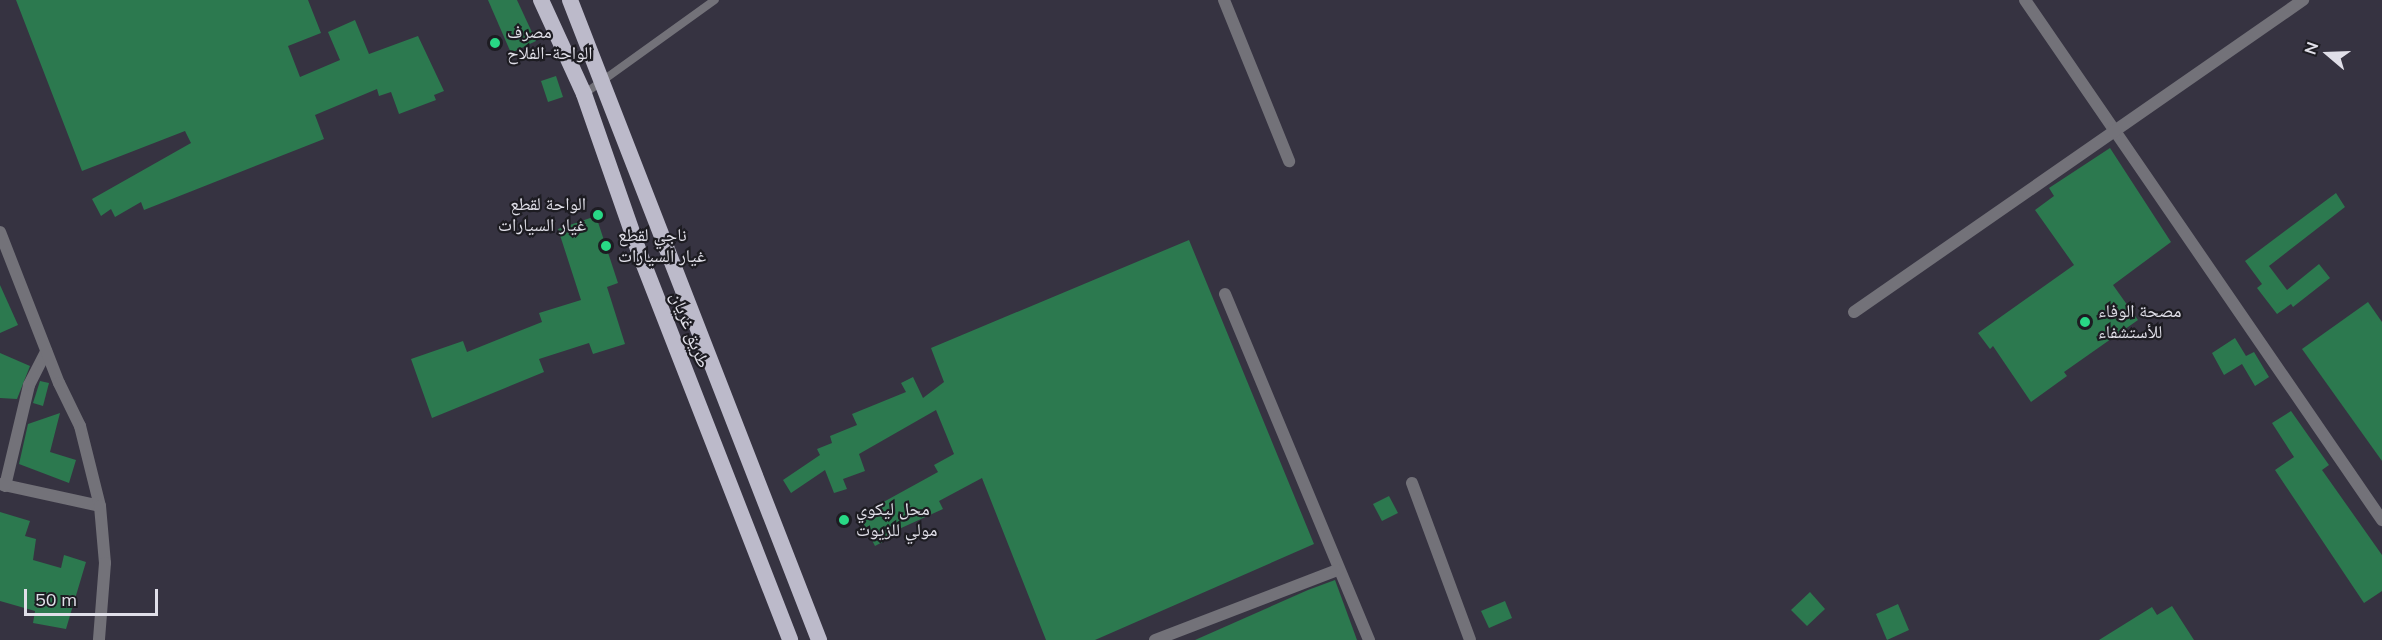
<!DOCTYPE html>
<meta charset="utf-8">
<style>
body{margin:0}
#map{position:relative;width:2382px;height:640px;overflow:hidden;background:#363341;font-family:Mulish,"Noto Naskh Arabic",sans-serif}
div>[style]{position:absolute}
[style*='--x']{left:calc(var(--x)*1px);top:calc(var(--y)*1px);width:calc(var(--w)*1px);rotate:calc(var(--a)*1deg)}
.building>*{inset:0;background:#2c794f}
.service>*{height:8px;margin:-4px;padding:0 4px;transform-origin:4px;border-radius:4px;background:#737279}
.minor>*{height:12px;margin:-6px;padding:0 6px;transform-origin:6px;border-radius:6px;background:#737279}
.tertiary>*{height:12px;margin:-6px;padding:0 6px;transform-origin:6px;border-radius:6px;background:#737279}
.trunk>*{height:16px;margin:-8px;padding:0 8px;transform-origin:8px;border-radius:8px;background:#bcbaca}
.dots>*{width:16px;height:16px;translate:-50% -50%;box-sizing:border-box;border:3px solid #1d1c22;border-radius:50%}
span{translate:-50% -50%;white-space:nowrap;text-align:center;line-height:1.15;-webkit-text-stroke:4.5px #1d1c22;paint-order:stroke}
.poi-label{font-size:18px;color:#e0dfe8}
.left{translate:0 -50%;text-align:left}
.right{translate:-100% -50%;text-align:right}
.street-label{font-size:18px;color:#e0dfe8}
.north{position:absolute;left:2298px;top:24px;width:60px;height:60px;-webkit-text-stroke:4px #1d1c22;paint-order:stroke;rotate:289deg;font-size:16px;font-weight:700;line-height:24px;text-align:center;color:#e0dfe8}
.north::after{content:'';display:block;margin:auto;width:21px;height:27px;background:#e0dfe8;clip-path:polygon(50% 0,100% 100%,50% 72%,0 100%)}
.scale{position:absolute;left:24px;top:589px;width:134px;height:27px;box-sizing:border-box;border:3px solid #e0dfe8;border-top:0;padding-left:8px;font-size:18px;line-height:21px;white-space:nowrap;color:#e0dfe8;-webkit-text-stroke:4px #1d1c22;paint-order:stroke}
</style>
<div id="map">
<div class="building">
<div style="clip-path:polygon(16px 0,308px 0,321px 33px,288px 46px,300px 77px,340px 60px,328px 32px,355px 20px,369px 54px,418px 36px,444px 91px,434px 95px,436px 100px,399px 114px,391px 92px,379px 96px,377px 89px,315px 115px,324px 139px,144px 210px,141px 202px,115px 217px,111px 209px,101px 216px,92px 199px,191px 143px,185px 131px,82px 171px)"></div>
<div style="clip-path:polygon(488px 0,517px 0,536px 41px,511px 53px)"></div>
<div style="clip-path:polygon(556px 76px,563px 97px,548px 102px,541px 81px)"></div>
<div style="clip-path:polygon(2110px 148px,2171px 242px,2113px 285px,2138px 320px,2064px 372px,2067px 376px,2031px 402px,1993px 346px,1990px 349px,1978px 333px,2074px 265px,2035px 210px,2054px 196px,2049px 188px)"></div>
<div style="clip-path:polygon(2336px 193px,2345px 207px,2269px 266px,2287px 290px,2319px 264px,2330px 278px,2293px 307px,2291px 304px,2277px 314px,2257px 288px,2262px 284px,2245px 261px)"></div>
<div style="clip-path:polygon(596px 216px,618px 283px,607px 287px,625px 344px,593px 354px,589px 343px,539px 359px,544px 372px,432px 418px,411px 359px,463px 341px,467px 352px,542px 322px,539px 313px,581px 300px,558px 229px)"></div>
<div style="clip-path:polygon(1189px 240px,1314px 544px,1095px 640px,1046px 640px,982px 478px,939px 501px,943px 509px,888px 534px,890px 538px,875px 546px,862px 521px,880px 511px,878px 505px,938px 472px,934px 465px,954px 454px,936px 410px,859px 454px,865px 471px,843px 479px,847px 489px,834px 493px,825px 470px,791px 493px,783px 480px,820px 455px,817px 449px,832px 443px,830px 436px,857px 425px,852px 414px,906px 392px,901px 383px,913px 377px,923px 398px,944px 382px,931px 348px)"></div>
<div style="clip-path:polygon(0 285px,18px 325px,0 333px)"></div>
<div style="clip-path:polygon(2368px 302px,2382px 322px,2382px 461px,2302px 349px)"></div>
<div style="clip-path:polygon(2235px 338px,2246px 356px,2254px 352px,2269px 377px,2255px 386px,2242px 364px,2224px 375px,2212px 353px)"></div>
<div style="clip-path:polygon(0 353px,30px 366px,17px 399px,0 398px)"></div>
<div style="clip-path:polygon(40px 381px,49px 383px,43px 406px,33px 403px)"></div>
<div style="clip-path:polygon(2291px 411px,2329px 465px,2322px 470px,2382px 555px,2382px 591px,2364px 603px,2275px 470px,2294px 457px,2272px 423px)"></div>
<div style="clip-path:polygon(60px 413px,50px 452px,76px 460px,69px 483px,19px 464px,28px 424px)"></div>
<div style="clip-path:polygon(1389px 496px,1398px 513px,1382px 521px,1373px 504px)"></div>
<div style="clip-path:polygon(0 512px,30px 521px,25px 536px,36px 539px,33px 560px,61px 568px,64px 555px,86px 562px,66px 629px,33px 623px,35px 611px,0 601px)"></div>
<div style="clip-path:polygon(1335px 580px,1357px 640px,1195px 640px,1308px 590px)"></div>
<div style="clip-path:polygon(1810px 592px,1825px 609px,1807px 626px,1791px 610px)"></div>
<div style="clip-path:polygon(1505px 601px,1512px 618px,1489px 628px,1481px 611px)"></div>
<div style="clip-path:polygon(1898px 604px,1909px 630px,1887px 640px,1876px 614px)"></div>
<div style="clip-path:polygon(2172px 606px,2194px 640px,2099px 640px,2152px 607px,2157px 615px)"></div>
</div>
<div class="service">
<div style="--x:584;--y:94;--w:161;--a:-35.7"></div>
</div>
<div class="minor">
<div style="--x:1224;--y:0;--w:174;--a:68"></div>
<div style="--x:2025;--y:0;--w:631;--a:55.53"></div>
<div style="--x:1225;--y:294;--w:375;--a:67.4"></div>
<div style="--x:1854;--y:312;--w:547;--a:-34.79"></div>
<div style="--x:1412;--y:483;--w:167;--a:69.7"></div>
<div style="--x:0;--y:484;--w:102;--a:12.4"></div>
<div style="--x:5;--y:486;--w:104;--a:-76.6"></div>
<div style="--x:29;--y:385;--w:38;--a:-63"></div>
<div style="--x:1155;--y:640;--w:195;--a:-21"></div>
</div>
<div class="tertiary">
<div style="--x:0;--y:232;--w:162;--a:68.7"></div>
<div style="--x:59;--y:383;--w:48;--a:64"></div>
<div style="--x:80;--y:426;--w:82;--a:76"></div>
<div style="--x:100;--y:506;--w:57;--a:85"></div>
<div style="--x:105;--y:563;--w:77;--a:94.5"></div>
</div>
<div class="trunk">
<div style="--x:541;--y:0;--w:103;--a:65.4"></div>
<div style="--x:584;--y:94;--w:167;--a:70.8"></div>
<div style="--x:639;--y:252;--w:416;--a:68.7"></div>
<div style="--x:570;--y:0;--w:687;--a:68.74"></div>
</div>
<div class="dots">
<div style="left:495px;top:43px;background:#28d885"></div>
<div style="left:598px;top:215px;background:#28d885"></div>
<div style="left:606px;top:246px;background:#28d885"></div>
<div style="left:2085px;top:322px;background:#28d885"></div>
<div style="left:844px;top:520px;background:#28d885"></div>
</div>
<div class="poi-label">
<span class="left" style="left:507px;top:43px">مصرف<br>الواحة-الفلاح</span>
<span class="right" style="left:586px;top:215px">الواحة لقطع<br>غيار السيارات</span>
<span class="left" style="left:618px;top:246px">ناجي لقطع<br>غيار السيارات</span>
<span class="left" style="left:2098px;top:322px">مصحة الوفاء<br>للأستشفاء</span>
<span class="left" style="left:856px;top:520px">محل ليكوي<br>مولي للزيوت</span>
</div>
<div class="street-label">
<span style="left:690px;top:330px;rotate:69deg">طريق غريان</span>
</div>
<div class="north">N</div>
<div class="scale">50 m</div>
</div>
